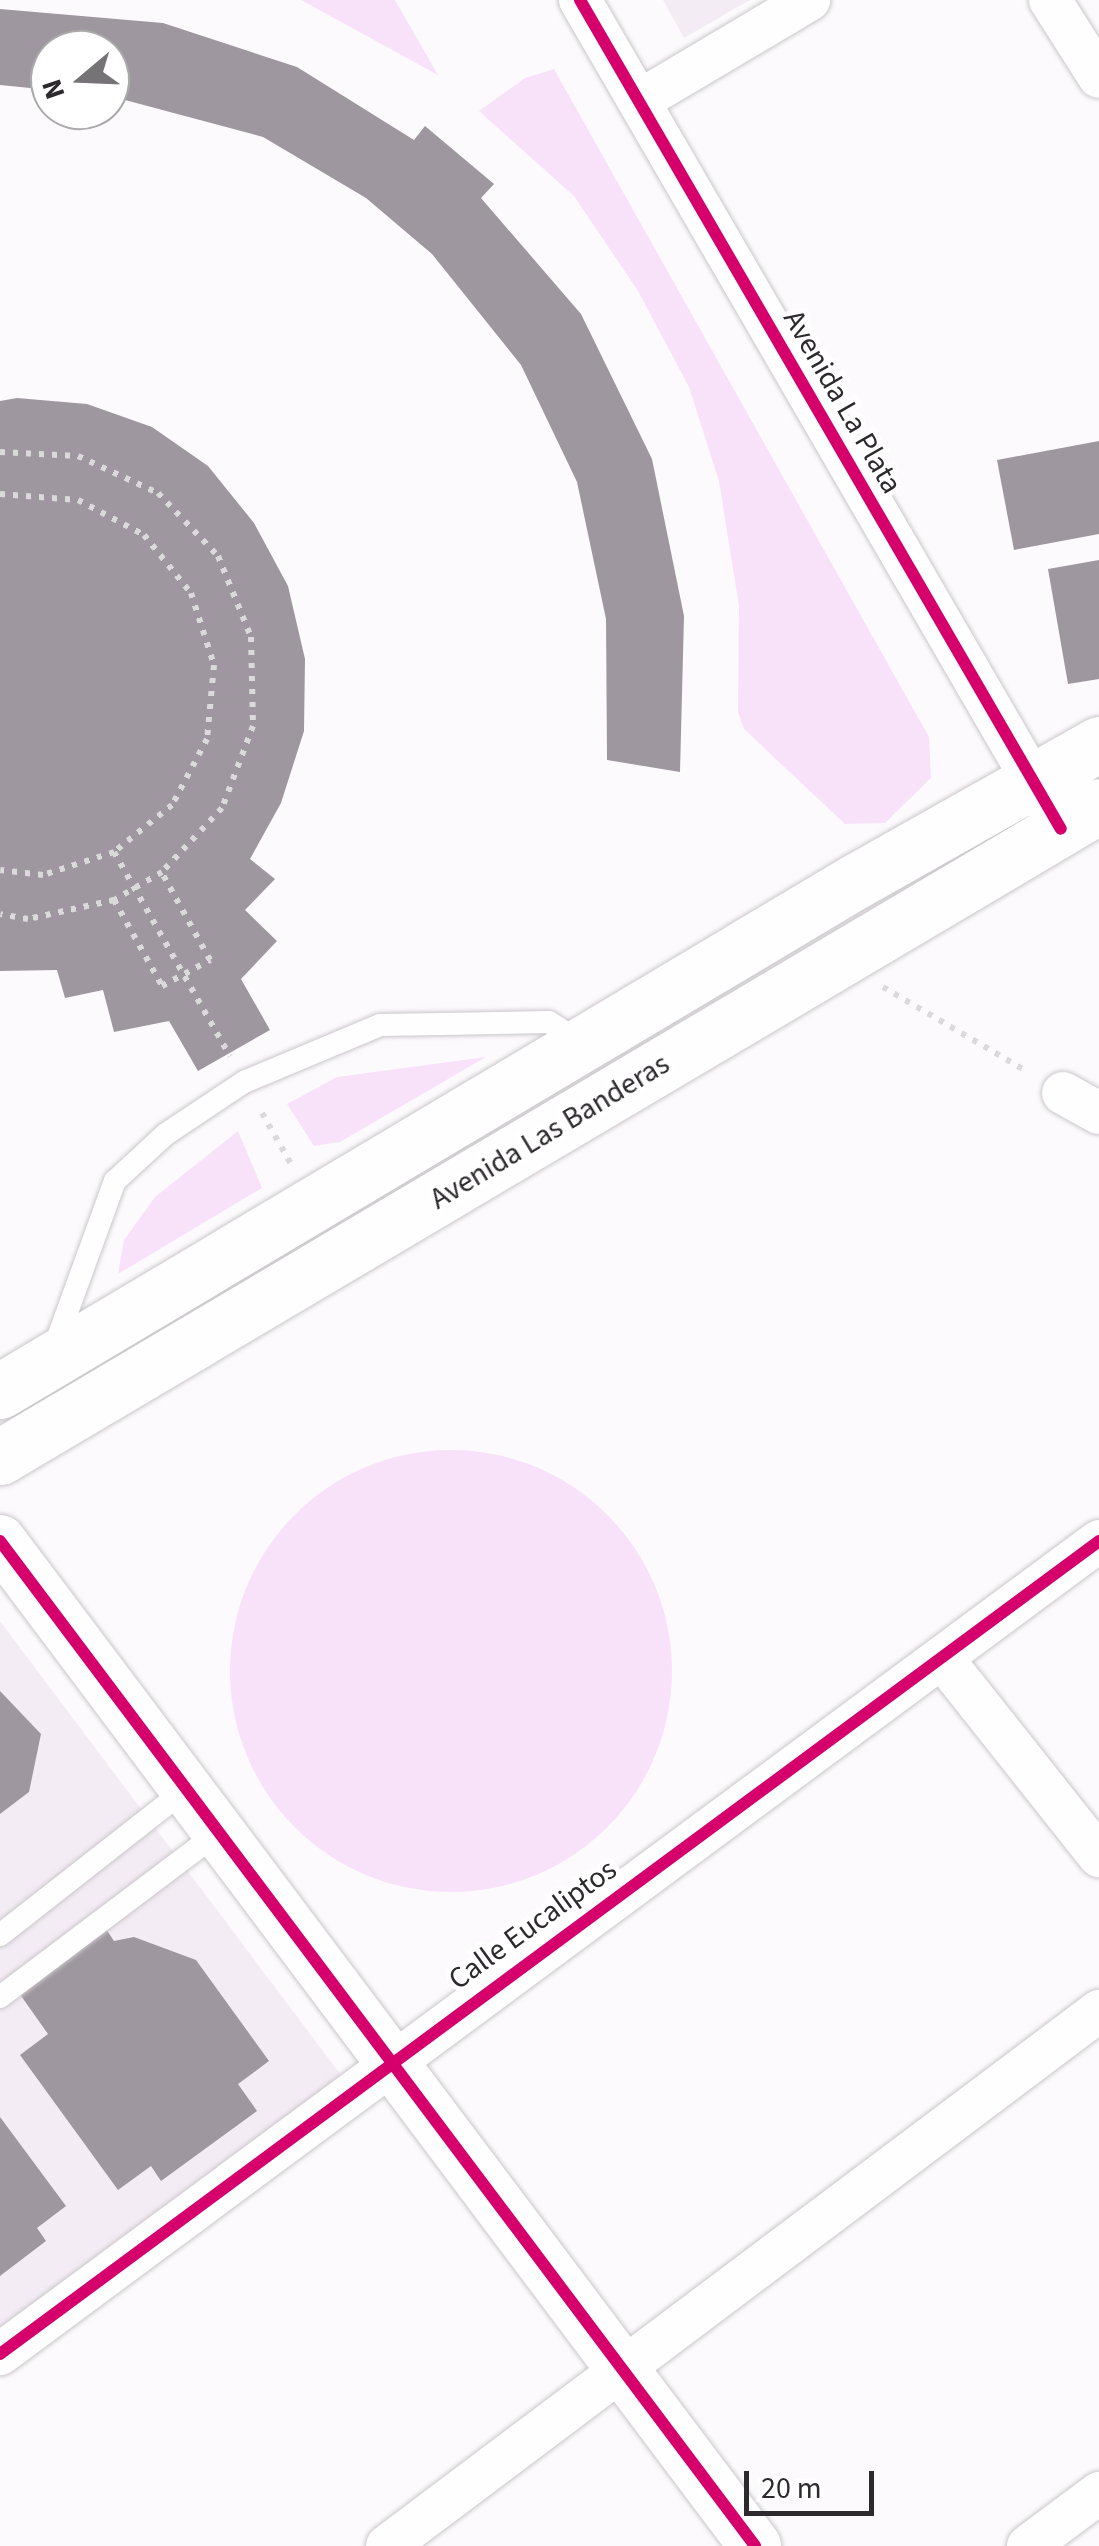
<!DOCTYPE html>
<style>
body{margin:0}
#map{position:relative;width:1099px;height:2546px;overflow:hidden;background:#fdfafd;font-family:"Source Sans 3",sans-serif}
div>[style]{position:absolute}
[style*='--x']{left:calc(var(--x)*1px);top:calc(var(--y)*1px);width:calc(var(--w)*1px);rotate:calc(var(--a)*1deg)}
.built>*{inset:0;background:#f4ecf5}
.green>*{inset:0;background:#f8e2fa}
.round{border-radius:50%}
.building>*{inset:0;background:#9f97a0}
.path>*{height:6px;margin-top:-3px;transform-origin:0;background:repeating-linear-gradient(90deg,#dadada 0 5px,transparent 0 13px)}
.roads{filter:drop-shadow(0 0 2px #cac7ca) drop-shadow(0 0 2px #cac7ca)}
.service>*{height:22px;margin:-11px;padding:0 11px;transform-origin:11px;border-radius:11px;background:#fffeff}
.minor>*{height:42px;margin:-21px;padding:0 21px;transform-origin:21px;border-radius:21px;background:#fffeff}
.tertiary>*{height:52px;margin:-26px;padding:0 26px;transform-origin:26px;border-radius:26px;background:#fffeff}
.primary>*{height:55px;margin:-27.5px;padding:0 27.5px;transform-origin:27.5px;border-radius:27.5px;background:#fffeff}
.cycleway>*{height:12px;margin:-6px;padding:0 6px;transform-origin:6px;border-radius:6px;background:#d6006c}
span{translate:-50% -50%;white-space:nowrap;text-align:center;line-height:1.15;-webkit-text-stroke:10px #fff;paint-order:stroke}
.street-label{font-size:30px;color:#2d2a2d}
.north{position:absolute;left:30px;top:30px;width:100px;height:100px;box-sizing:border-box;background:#fff;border:2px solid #abaaab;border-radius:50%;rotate:251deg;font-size:28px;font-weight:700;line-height:40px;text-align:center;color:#2d2a2d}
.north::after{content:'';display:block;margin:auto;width:35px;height:45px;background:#767376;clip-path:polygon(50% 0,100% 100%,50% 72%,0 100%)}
.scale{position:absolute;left:744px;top:2471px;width:130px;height:45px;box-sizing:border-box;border:5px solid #2d2a2d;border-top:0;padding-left:12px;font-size:30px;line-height:35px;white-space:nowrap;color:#2d2a2d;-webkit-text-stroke:8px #fff;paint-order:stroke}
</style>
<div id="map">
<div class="built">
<div style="clip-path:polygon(663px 0,750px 0,684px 38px)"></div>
<div style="clip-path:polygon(0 1621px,347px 2083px,0 2340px)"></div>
</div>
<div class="green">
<div style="clip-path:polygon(301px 0,395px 0,438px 75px)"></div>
<div style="clip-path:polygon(554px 69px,929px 737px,931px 778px,885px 823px,845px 824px,744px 729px,738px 712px,739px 606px,719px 481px,689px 387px,638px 291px,574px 196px,479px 111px,525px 78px)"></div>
<div style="clip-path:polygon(486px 1057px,340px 1142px,314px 1146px,287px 1104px,337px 1077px)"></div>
<div style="clip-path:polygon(238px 1131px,262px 1188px,118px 1274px,124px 1240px,155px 1197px)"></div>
<div class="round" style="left:230px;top:1450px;width:442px;height:442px"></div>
</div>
<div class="building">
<div style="clip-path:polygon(0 9px,163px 23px,297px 67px,414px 140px,425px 126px,494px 184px,481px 198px,581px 314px,652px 459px,684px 616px,680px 772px,607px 760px,606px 619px,577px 482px,521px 365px,432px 254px,366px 198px,263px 137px,110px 96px,110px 50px,50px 50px,50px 90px,0 85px)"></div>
<div style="clip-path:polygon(17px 398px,87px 404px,152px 427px,208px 466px,254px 523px,288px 586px,305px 659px,304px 731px,281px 803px,250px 859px,275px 879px,245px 910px,277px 941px,241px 979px,270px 1030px,198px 1071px,169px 1021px,114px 1032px,103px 990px,65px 998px,57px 970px,0 971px,0 401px)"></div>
<div style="clip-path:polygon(1099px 441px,1099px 534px,1014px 550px,997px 460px)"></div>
<div style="clip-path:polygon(1099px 560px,1099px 679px,1068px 684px,1048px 569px)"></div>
<div style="clip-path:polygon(0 1691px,41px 1734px,29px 1792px,0 1814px)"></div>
<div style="clip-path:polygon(106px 1929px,114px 1941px,134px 1937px,196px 1960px,269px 2061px,238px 2084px,257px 2111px,161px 2181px,151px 2166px,118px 2190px,20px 2055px,48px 2034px,19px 1993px)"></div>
<div style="clip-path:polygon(0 2117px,66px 2206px,37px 2228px,46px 2241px,0 2276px)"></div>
</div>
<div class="path">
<div style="--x:0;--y:452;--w:78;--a:2.9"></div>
<div style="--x:78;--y:456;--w:88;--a:24.8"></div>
<div style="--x:158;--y:493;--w:87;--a:46.4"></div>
<div style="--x:218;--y:556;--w:87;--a:67.8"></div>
<div style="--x:251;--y:637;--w:89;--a:88.7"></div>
<div style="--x:253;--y:726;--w:88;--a:110.7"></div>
<div style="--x:222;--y:808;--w:88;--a:133.2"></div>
<div style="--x:162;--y:872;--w:56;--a:149.7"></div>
<div style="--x:114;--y:900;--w:88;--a:167.5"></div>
<div style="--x:28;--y:919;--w:28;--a:-170"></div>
<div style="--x:0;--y:494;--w:78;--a:4.4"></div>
<div style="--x:78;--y:500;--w:75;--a:27.9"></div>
<div style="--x:144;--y:535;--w:75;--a:51"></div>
<div style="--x:191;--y:593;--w:76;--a:72.3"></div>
<div style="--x:214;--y:665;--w:74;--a:95.4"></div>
<div style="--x:207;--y:739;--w:75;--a:117.9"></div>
<div style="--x:172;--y:805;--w:75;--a:141"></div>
<div style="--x:114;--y:852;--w:75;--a:162.1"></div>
<div style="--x:43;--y:875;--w:43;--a:-173.4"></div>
<div style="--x:114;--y:852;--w:235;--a:60.4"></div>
<div style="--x:114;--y:900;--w:98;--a:60.8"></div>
<div style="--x:162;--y:986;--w:55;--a:-28.4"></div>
<div style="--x:210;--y:960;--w:99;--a:-118.9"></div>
<div style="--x:883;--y:987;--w:168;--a:30.4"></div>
<div style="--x:262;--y:1113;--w:59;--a:60.4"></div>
</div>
<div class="roads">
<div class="service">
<div style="--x:53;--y:1351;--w:181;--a:-70"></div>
<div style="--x:115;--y:1181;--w:69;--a:-42.7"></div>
<div style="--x:166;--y:1134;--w:94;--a:-33.7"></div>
<div style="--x:244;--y:1082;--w:147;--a:-22.7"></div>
<div style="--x:380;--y:1025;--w:169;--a:-1"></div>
<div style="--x:549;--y:1022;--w:37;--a:33"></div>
<div style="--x:0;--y:1935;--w:236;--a:-38.1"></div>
<div style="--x:0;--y:1997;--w:274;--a:-37"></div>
</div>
<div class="minor">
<div style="--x:580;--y:0;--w:933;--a:59.89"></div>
<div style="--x:1050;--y:0;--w:91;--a:57.5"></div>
<div style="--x:639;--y:101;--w:198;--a:-30.7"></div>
<div style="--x:1063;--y:1093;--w:41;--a:29.1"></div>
<div style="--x:942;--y:1658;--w:253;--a:51.6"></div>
<div style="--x:0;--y:2354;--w:1367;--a:-36.49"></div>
<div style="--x:387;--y:2546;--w:891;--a:-36.92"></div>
<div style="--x:1028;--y:2546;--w:89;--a:-36.7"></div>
</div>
<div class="tertiary">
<div style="--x:0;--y:1541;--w:1257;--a:53.08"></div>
</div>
<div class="primary">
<div style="--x:0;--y:1391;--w:996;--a:-30.79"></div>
<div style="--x:856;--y:881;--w:279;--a:-29.4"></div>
<div style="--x:0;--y:1457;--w:1277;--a:-30.64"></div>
</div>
</div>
<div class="cycleway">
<div style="--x:580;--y:0;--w:958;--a:59.88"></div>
<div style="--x:0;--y:1541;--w:1257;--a:53.08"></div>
<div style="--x:0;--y:2354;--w:1367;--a:-36.49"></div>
</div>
<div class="street-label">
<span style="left:842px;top:402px;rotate:60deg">Avenida La Plata</span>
<span style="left:550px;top:1132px;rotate:-31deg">Avenida Las Banderas</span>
<span style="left:533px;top:1925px;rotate:-36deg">Calle Eucaliptos</span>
</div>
<div class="north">N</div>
<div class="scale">20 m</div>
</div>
